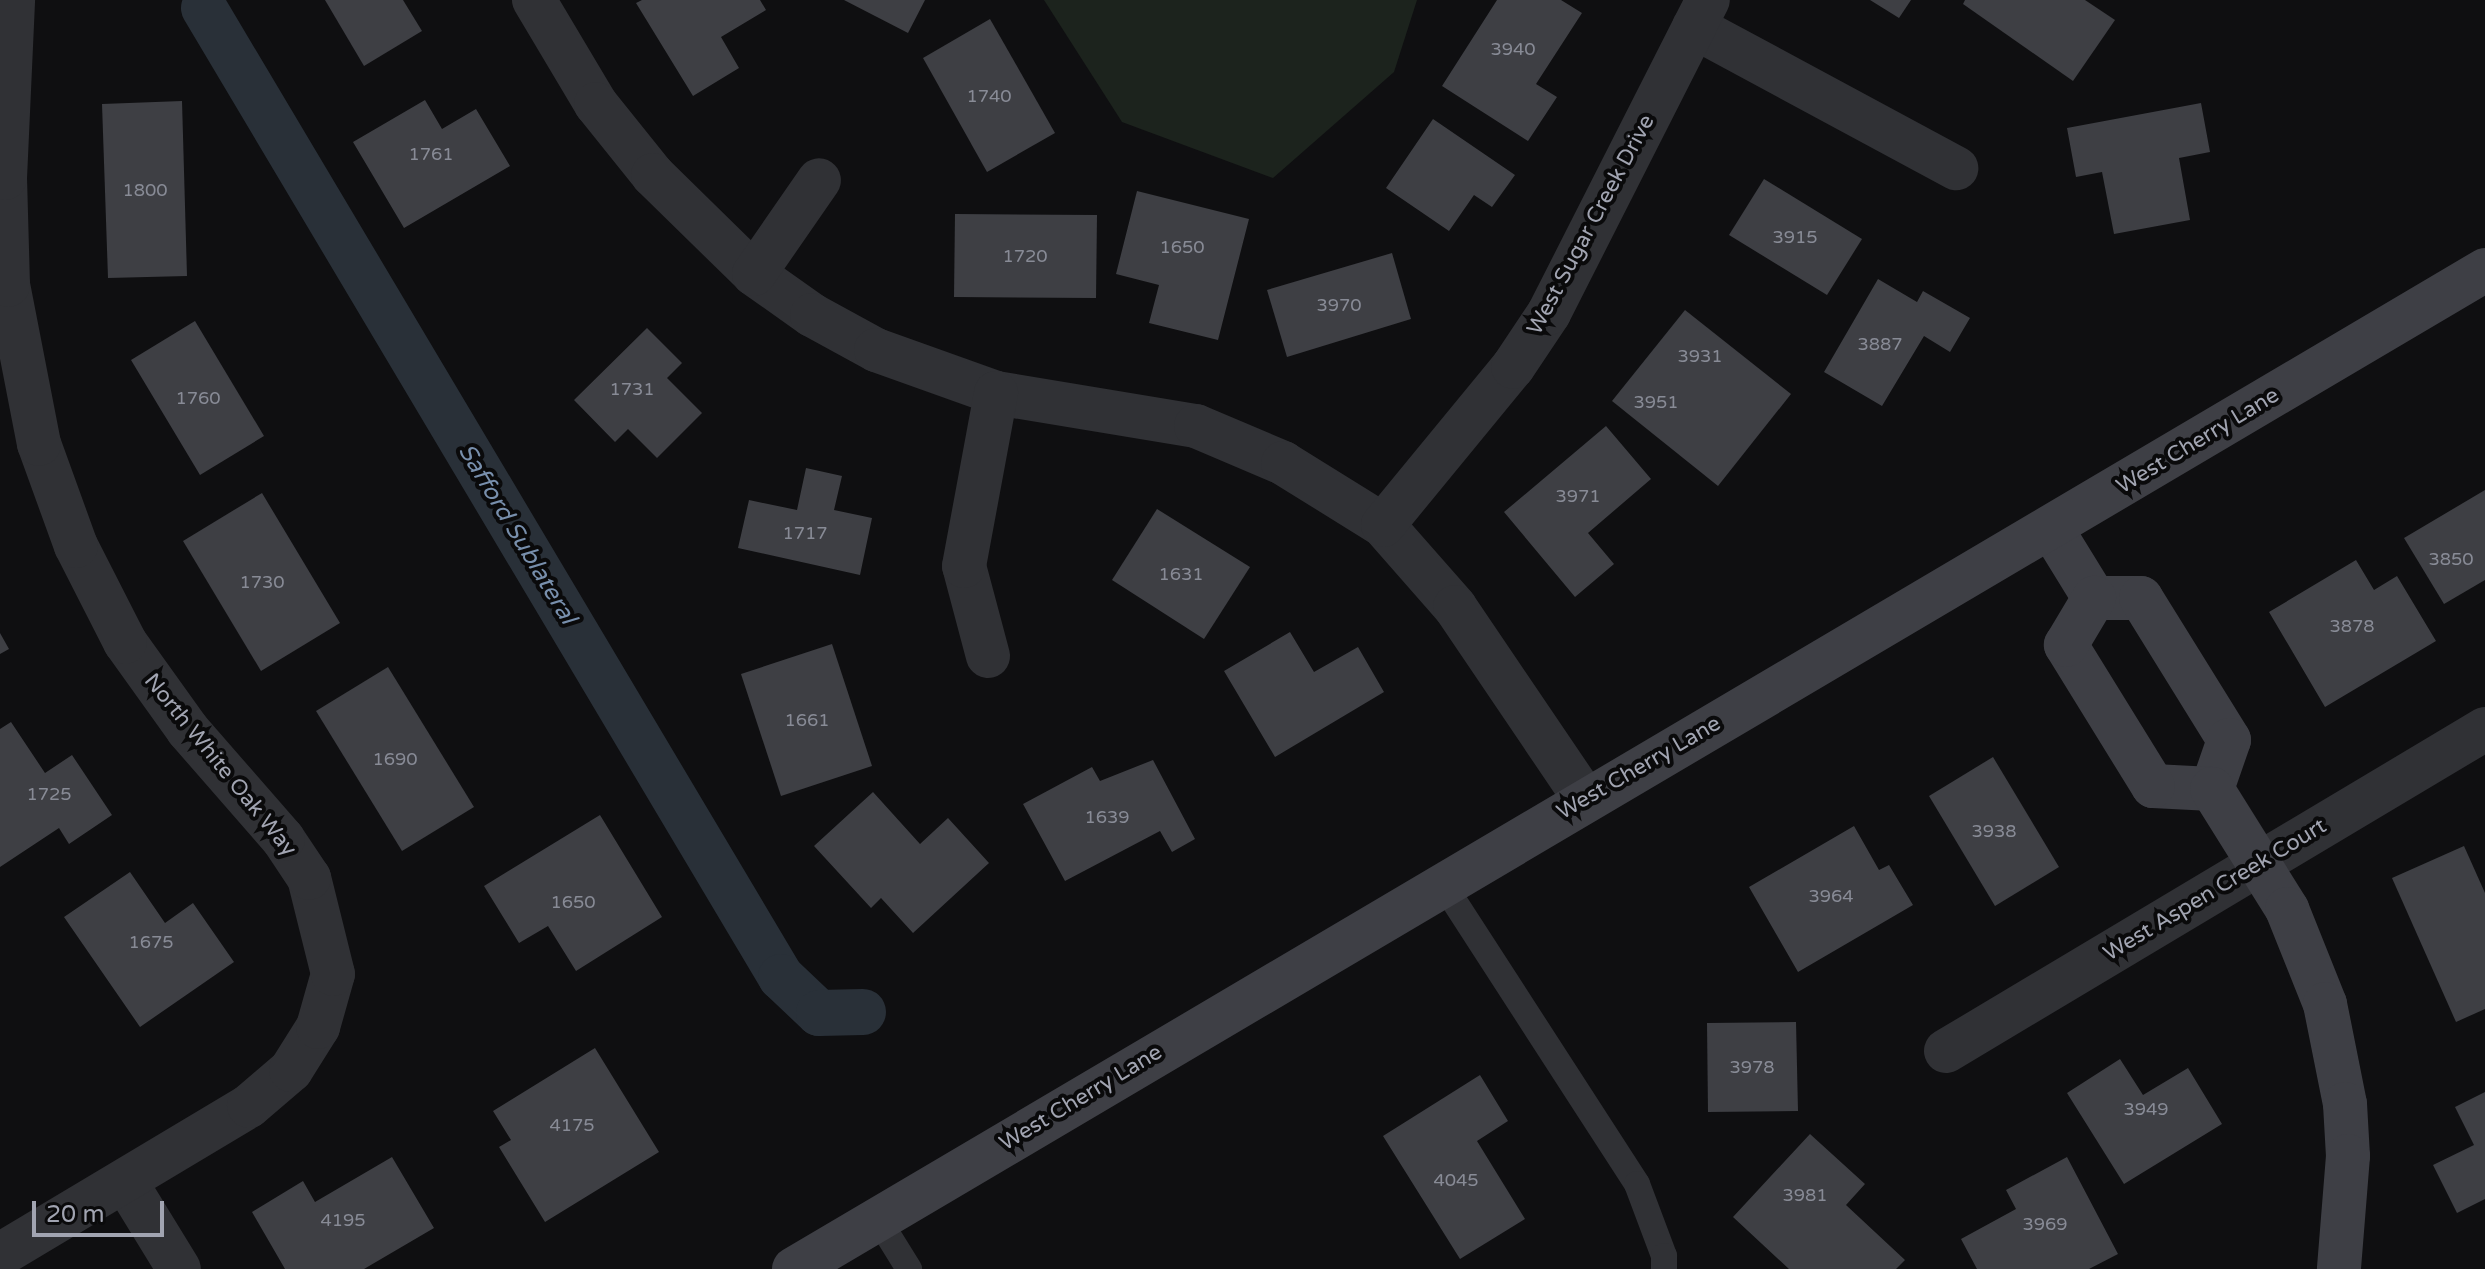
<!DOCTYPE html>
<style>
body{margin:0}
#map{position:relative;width:2485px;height:1269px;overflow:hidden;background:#0f0f11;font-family:"Varela Round",sans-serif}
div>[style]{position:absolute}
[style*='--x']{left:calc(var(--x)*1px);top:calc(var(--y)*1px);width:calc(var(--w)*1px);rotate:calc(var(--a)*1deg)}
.green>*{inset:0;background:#1c231d}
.canal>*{height:46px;margin:-23px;padding:0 23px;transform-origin:23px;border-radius:23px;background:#293038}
.building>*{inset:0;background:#3e3f44}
.lane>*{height:26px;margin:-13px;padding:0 13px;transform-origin:13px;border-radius:13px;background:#303135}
.street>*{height:44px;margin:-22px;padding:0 22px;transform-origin:22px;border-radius:22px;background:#303135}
.secondary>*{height:44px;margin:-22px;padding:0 22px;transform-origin:22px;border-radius:22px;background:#3e3f45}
span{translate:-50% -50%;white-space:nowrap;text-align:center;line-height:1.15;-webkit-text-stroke:8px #0a0a0b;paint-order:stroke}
.number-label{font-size:18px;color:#888b96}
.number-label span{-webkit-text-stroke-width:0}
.street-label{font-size:22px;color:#a1a4b1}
.water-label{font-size:24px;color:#788fac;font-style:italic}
.scale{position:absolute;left:32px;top:1201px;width:132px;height:36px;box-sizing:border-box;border:4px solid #a1a4b1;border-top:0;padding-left:10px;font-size:24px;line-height:28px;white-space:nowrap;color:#a1a4b1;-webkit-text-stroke:6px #0a0a0b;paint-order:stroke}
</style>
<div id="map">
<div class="green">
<div style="clip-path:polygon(1044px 0,1417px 0,1394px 72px,1273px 178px,1122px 122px)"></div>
</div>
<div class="canal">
<div style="--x:204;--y:8;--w:1128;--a:59.23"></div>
<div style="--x:781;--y:977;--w:52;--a:43.5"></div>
<div style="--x:819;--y:1013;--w:44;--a:-1.3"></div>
</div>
<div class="building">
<div style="clip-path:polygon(325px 0,403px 0,422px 31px,364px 66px)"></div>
<div style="clip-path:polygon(642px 0,760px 0,766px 10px,721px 37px,739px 68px,693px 96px,636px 3px)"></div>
<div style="clip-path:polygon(844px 0,925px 0,908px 33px)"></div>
<div style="clip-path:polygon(1497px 0,1561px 0,1582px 13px,1536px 84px,1557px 97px,1528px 141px,1442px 86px)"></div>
<div style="clip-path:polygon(1870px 0,1911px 0,1899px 18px)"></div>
<div style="clip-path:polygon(1965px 0,2085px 0,2115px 20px,2073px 81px,1963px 4px)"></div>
<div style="clip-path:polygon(990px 19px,1055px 133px,987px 172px,923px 58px)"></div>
<div style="clip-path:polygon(425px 100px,442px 129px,476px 109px,510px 166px,404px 228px,353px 142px)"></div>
<div style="clip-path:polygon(182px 101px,187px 276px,108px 278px,102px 104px)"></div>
<div style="clip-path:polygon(2201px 103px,2210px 152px,2179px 158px,2190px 220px,2114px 234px,2102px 172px,2076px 177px,2067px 128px)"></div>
<div style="clip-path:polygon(1433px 119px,1515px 175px,1492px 207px,1474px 195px,1449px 231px,1386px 188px)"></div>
<div style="clip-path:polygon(1764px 179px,1862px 239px,1827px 295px,1729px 235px)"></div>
<div style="clip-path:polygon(1137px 191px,1249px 219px,1218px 340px,1149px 323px,1159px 285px,1116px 274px)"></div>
<div style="clip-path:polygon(955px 214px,1097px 215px,1096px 298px,954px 297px)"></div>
<div style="clip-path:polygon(1392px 253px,1411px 319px,1287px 357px,1267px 290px)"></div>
<div style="clip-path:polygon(1878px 279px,1917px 302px,1923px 291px,1970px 318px,1950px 352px,1924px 336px,1882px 406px,1824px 372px)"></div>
<div style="clip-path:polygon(1685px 310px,1791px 394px,1718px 486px,1612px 401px)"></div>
<div style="clip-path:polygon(195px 321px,264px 436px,200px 475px,131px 360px)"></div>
<div style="clip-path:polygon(647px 328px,682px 363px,667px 378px,702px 413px,657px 458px,628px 429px,615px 442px,574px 400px)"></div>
<div style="clip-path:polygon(1606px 426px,1651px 479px,1588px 533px,1614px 564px,1575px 597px,1504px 512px)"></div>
<div style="clip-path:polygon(806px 468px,842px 476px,834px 510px,872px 518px,860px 575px,738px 548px,749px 500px,797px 510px)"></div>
<div style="clip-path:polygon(2485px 490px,2485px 580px,2444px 604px,2404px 538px)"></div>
<div style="clip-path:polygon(262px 493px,340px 623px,261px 671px,183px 541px)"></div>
<div style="clip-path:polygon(1157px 509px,1250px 567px,1204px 639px,1112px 580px)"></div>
<div style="clip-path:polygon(2356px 560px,2374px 590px,2397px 576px,2436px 641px,2325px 707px,2269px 612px)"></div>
<div style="clip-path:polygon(1290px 632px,1314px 672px,1358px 647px,1384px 692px,1275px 757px,1224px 671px)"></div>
<div style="clip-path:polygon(0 633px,9px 649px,0 654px)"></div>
<div style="clip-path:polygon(832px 644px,872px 766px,781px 796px,741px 674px)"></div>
<div style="clip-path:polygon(388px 667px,474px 807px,402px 851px,316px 711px)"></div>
<div style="clip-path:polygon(11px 722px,45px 773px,72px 755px,112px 815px,69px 844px,59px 828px,0 867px,0 729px)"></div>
<div style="clip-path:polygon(1993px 757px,2059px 867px,1995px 906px,1929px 796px)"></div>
<div style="clip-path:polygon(1153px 760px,1195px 839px,1172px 852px,1160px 831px,1065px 881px,1023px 804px,1092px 767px,1100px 781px)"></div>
<div style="clip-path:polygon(873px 792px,920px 844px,948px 818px,989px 863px,913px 933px,881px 898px,871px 908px,814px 846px)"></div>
<div style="clip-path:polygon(600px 815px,662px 917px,576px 971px,548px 926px,519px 943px,484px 886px)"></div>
<div style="clip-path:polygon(1854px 826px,1879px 870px,1889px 865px,1913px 905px,1798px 972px,1749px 887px)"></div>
<div style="clip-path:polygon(2464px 846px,2485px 893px,2485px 1009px,2456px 1022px,2392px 878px)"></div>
<div style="clip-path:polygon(130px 872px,165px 923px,193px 903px,234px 962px,140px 1027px,64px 917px)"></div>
<div style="clip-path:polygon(1796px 1022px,1798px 1111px,1708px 1112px,1707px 1023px)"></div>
<div style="clip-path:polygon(595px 1048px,659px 1152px,545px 1222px,499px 1147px,511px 1140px,493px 1111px)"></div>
<div style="clip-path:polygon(2120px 1059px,2143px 1095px,2188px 1068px,2222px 1124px,2124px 1184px,2067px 1093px)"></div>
<div style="clip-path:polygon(1480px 1075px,1508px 1121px,1477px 1141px,1525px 1219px,1460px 1259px,1383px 1136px)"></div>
<div style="clip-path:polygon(2485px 1092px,2485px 1199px,2457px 1213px,2433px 1165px,2474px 1145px,2455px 1107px)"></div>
<div style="clip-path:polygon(1810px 1134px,1865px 1184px,1846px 1205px,1905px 1260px,1896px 1269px,1789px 1269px,1733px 1217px)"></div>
<div style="clip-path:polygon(392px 1157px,434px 1228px,364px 1269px,285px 1269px,252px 1212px,303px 1181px,315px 1202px)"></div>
<div style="clip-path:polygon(2067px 1157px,2118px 1254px,2089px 1269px,1977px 1269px,1961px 1239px,2016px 1209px,2006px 1190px)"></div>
</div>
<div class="lane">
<div style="--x:1443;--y:884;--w:357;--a:57.1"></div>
<div style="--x:1637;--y:1184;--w:77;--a:69.4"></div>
<div style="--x:1664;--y:1256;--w:13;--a:90"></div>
<div style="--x:878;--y:1219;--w:59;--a:58.2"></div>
</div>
<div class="street">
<div style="--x:534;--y:0;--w:121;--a:59.2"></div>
<div style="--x:596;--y:104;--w:91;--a:51.2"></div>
<div style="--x:653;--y:175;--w:141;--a:44.4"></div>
<div style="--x:754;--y:274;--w:71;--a:35.3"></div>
<div style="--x:812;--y:315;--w:73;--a:28.7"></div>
<div style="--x:876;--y:350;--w:127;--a:19.7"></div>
<div style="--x:996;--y:393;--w:203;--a:9.4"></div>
<div style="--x:1196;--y:426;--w:95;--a:23"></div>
<div style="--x:1283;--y:463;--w:118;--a:31.8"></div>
<div style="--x:1383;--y:525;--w:109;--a:48.7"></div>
<div style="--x:1455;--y:607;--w:232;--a:55.9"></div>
<div style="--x:1694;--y:27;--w:298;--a:28.3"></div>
<div style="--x:754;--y:274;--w:114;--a:-55.3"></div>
<div style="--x:1383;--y:525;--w:205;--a:-50.6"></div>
<div style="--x:1513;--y:367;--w:65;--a:-56.3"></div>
<div style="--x:1549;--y:313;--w:351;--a:-63.1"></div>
<div style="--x:988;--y:656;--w:93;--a:-104.9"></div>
<div style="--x:964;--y:566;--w:176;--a:-79.5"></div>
<div style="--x:1946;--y:1051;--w:628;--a:-30.85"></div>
<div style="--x:125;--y:1181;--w:103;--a:58.5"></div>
<div style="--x:0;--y:1255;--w:290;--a:-30.9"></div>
<div style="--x:249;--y:1106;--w:55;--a:-40.6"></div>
<div style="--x:291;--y:1070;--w:51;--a:-57.9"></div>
<div style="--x:318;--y:1027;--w:55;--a:-74.2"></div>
<div style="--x:333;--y:974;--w:99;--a:-104"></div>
<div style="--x:309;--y:878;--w:47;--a:-123.7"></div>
<div style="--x:283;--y:839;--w:145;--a:-131.1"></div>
<div style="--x:188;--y:730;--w:108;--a:-125.6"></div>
<div style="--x:125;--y:642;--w:108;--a:-117"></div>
<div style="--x:76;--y:546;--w:109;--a:-109.9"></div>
<div style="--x:39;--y:444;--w:162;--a:-101"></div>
<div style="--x:8;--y:285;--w:107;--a:-91.6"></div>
<div style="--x:5;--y:178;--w:178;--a:-87.4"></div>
</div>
<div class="secondary">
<div style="--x:2051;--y:528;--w:82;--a:58.4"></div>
<div style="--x:2094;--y:598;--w:47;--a:0"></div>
<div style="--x:2141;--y:598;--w:167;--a:58.2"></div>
<div style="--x:2229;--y:740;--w:52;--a:109.1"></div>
<div style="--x:2212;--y:789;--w:59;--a:-177.1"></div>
<div style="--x:2153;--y:786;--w:166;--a:-121.7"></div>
<div style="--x:2066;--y:645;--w:55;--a:-59.2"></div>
<div style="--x:2212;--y:789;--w:142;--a:58"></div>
<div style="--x:2287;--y:909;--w:102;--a:68.2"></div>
<div style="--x:2325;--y:1004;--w:102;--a:78.7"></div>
<div style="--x:2345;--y:1104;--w:52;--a:86.7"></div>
<div style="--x:2348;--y:1156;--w:113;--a:94.6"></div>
<div style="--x:794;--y:1269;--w:1964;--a:-30.57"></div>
</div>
<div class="number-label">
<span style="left:1513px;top:49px">3940</span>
<span style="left:989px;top:96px">1740</span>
<span style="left:431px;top:154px">1761</span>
<span style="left:145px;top:190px">1800</span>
<span style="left:1795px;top:237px">3915</span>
<span style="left:1182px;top:247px">1650</span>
<span style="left:1025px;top:256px">1720</span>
<span style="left:1339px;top:305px">3970</span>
<span style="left:1880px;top:344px">3887</span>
<span style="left:1700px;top:356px">3931</span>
<span style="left:632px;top:389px">1731</span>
<span style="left:198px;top:398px">1760</span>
<span style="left:1656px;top:402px">3951</span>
<span style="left:1578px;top:496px">3971</span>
<span style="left:805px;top:533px">1717</span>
<span style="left:2451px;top:559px">3850</span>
<span style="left:1181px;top:574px">1631</span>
<span style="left:262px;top:582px">1730</span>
<span style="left:2352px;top:626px">3878</span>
<span style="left:807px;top:720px">1661</span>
<span style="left:395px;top:759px">1690</span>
<span style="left:49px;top:794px">1725</span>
<span style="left:1107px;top:817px">1639</span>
<span style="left:1994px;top:831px">3938</span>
<span style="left:1831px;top:896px">3964</span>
<span style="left:573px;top:902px">1650</span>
<span style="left:151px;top:942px">1675</span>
<span style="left:1752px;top:1067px">3978</span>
<span style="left:2146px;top:1109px">3949</span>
<span style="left:572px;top:1125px">4175</span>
<span style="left:1456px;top:1180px">4045</span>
<span style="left:1805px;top:1195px">3981</span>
<span style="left:343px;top:1220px">4195</span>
<span style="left:2045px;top:1224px">3969</span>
</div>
<div class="street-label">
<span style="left:1591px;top:225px;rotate:-62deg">West Sugar Creek Drive</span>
<span style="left:2198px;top:441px;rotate:-31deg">West Cherry Lane</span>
<span style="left:220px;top:765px;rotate:51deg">North White Oak Way</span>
<span style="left:1639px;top:768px;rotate:-30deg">West Cherry Lane</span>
<span style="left:2215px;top:890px;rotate:-31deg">West Aspen Creek Court</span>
<span style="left:1081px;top:1098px;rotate:-31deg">West Cherry Lane</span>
</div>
<div class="water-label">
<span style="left:517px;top:534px;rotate:59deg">Safford Sublateral</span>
</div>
<div class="scale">20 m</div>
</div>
